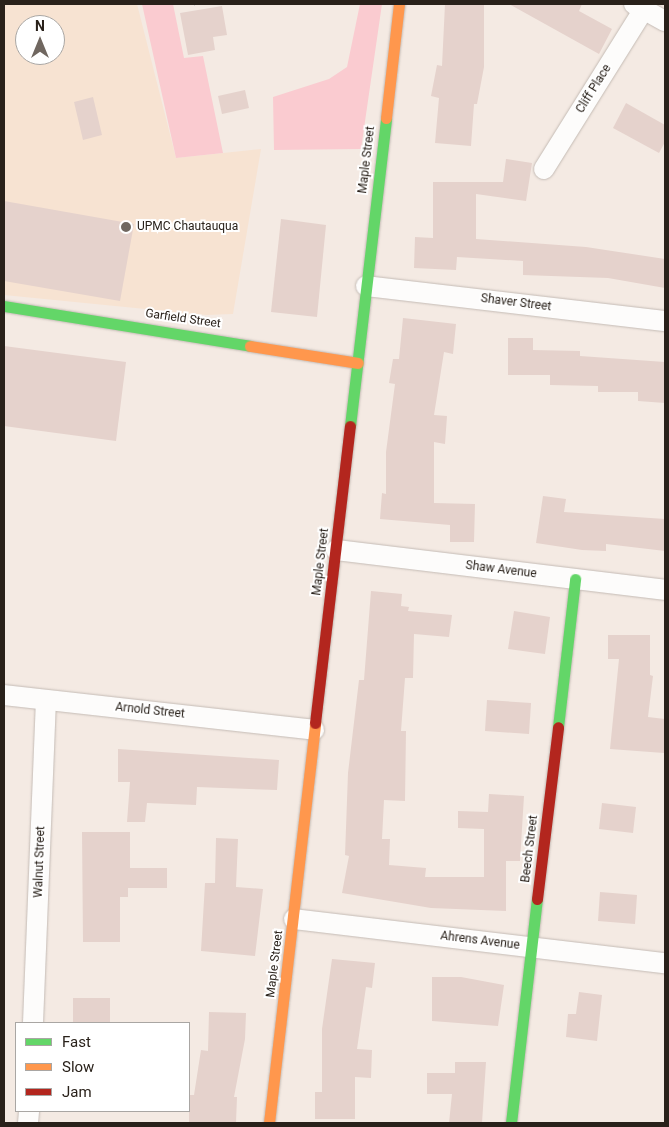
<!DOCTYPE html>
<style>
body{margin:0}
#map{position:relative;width:669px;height:1127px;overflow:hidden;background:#f4eae3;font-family:Roboto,sans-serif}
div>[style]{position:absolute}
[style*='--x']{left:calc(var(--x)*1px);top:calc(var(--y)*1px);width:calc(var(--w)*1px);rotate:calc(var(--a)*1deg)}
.built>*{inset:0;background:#f7e3d2}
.green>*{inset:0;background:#facbd0}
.building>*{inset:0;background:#e5d2cc}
.path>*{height:3px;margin-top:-1.5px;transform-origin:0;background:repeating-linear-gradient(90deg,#d9d6d3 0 2.5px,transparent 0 6.5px)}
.roads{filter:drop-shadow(0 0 1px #c4bbb5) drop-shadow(0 0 1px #c4bbb5)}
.street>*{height:20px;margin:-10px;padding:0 10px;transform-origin:10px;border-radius:10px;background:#fdfcfb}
.fast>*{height:11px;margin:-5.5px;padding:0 5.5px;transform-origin:5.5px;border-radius:5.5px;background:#63d668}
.slow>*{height:11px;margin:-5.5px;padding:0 5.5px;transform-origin:5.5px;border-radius:5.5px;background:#ff974d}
.jam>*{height:11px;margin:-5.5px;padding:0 5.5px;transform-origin:5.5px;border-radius:5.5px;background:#b3261e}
.dots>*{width:14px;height:14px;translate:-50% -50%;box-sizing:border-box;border:2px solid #fff;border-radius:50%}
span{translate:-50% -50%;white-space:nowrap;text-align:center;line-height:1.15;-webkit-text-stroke:4px #fff;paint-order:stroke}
.street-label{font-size:12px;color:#29211a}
.poi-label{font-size:12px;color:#29211a}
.left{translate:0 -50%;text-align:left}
.frame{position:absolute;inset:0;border:5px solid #29211a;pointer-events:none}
.legend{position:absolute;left:15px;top:1022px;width:175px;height:90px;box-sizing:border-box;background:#fff;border:1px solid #a9a6a3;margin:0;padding:6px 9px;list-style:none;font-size:15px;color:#29211a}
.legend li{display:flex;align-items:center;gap:10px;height:25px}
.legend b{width:25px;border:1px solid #a9a6a3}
.north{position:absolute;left:15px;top:15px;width:50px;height:50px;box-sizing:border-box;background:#fff;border:1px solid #a9a6a3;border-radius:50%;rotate:0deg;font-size:14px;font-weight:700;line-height:20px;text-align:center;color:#29211a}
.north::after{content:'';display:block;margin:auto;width:18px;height:22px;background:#706760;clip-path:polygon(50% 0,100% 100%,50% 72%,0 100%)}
</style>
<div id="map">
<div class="built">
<div style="clip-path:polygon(evenodd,4px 4px,137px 4px,176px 158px,261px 149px,233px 314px,206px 315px,4px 295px,4px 4px,25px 25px,55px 25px,55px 55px,25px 55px,25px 25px)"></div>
</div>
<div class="green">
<div style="clip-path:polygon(142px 4px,173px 4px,184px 58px,203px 56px,223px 153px,176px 158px)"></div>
<div style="clip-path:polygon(360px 4px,382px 4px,361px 149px,274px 150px,273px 97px,329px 79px,347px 67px)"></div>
</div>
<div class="building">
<div style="clip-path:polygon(445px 4px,484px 4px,484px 67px,477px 104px,474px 104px,471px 146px,435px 143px,439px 98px,431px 96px,437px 65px,442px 66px)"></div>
<div style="clip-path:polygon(509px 4px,582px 4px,579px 11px,612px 29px,599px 54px)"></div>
<div style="clip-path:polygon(222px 6px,227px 35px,213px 37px,215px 50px,188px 55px,180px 13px)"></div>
<div style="clip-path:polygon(245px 90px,249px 108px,222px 114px,218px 96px)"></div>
<div style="clip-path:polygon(93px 97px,102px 135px,83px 140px,74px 102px)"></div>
<div style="clip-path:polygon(626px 103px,665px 125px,665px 142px,659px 153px,613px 128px)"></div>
<div style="clip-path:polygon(506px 159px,532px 163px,526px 201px,476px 194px,476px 239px,586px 247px,665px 259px,665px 288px,608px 278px,523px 275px,523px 261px,457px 257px,456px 270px,414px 268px,415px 237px,433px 238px,433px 182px,503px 182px)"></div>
<div style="clip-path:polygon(4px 201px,134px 224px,120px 301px,4px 281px)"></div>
<div style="clip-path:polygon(281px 219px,326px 225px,317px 317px,271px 312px)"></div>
<div style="clip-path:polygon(403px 318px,456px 324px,453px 354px,444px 352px,434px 415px,447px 416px,445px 444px,434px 442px,434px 503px,475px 504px,474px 542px,450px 542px,450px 525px,380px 519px,382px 493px,386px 494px,386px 452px,395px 384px,389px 383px,393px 359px,399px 359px)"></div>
<div style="clip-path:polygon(508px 338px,533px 338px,533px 350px,580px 351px,580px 356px,665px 362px,665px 403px,638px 401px,638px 392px,598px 392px,598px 386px,550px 385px,550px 375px,508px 375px)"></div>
<div style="clip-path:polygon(4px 346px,126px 362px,116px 441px,4px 426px)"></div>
<div style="clip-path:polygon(543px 496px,566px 499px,564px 512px,665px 519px,665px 551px,606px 544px,606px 551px,582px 550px,536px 543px)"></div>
<div style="clip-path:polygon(371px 591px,402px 594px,401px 606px,409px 607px,408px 611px,452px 615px,449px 637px,414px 634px,413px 678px,405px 678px,401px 731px,406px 731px,405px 801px,384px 800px,382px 839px,390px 839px,389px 865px,426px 868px,425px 877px,484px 877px,484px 829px,458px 828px,458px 811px,488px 812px,489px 794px,524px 796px,520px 861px,506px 861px,506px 911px,431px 908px,342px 893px,349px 856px,345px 855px,348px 773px,359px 680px,364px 680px)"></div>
<div style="clip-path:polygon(514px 611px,550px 617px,545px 654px,508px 649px)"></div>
<div style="clip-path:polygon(608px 635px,650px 635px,650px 675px,653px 676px,648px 717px,665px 719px,664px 753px,610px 749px,619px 659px,608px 659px)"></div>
<div style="clip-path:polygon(487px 700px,531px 703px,529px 734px,485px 731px)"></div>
<div style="clip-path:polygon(118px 749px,279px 760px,277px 790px,197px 787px,196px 805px,147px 803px,145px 822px,127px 822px,130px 782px,118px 782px)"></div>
<div style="clip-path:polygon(602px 803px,636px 807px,633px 833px,599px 829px)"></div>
<div style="clip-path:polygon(82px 832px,130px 832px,130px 868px,167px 868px,167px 888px,128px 888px,128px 897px,120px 897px,120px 942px,83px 942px)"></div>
<div style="clip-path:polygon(216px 838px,238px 839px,236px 887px,263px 889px,255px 956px,201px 951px,205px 883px,215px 883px)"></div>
<div style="clip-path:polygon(600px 892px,637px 895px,635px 924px,598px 921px)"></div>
<div style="clip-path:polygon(332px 959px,375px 963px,372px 988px,366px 987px,357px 1049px,372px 1050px,371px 1078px,355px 1077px,355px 1119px,315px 1119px,315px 1092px,322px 1092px,322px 1029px)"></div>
<div style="clip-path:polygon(432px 977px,461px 977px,504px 985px,498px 1026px,432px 1021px)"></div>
<div style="clip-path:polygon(579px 992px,602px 995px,597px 1041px,566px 1037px,568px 1014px,576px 1014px)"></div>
<div style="clip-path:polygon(73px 998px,110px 998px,110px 1023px,73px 1023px)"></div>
<div style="clip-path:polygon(209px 1012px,246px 1013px,245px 1039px,234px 1097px,237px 1097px,236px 1123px,189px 1123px,189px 1095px,194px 1095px,201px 1050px,208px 1051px)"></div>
<div style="clip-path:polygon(455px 1062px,486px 1062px,482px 1123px,449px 1123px,452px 1094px,427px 1094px,427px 1073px,455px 1073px)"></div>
</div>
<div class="path">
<div style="--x:194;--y:4;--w:1;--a:0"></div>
</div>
<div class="roads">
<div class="street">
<div style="--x:634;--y:4;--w:35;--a:29"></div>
<div style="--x:544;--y:169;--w:189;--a:-58"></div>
<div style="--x:366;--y:286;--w:301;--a:6.7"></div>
<div style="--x:336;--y:550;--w:331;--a:6.9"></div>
<div style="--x:4;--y:695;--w:312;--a:6.4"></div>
<div style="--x:294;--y:919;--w:374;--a:6.8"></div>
<div style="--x:33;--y:1023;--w:323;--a:-87.7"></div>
<div style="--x:28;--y:1123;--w:12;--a:-85"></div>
</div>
<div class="fast">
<div style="--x:4;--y:306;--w:249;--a:9.2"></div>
<div style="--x:350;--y:426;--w:310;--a:-83.3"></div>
<div style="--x:558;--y:727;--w:149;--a:-83.4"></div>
<div style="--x:511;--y:1123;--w:226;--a:-83.4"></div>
</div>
<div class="slow">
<div style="--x:386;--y:118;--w:115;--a:-83.5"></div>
<div style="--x:250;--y:346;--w:109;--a:8.9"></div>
<div style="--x:269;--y:1123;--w:403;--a:-83.4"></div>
</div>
<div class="jam">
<div style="--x:315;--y:723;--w:299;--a:-83.3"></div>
<div style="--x:537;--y:899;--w:173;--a:-83"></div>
</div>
</div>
<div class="dots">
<div style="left:126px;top:227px;background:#706760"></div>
</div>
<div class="street-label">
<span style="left:594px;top:89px;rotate:-58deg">Cliff Place</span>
<span style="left:367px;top:160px;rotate:-83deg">Maple Street</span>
<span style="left:516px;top:303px;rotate:7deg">Shaver Street</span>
<span style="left:183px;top:319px;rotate:8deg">Garfield Street</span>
<span style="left:321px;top:562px;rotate:-83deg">Maple Street</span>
<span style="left:501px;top:570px;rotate:7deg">Shaw Avenue</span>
<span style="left:150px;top:711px;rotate:6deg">Arnold Street</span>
<span style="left:530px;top:849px;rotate:-83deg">Beech Street</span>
<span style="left:40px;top:862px;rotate:-88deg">Walnut Street</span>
<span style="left:480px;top:941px;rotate:7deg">Ahrens Avenue</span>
<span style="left:275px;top:964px;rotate:-83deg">Maple Street</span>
</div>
<div class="poi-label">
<span class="left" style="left:137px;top:227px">UPMC Chautauqua</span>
</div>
<div class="frame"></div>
<ul class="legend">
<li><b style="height:6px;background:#63d668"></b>Fast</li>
<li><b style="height:6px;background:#ff974d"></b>Slow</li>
<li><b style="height:6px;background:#b3261e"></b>Jam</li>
</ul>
<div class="north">N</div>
</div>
